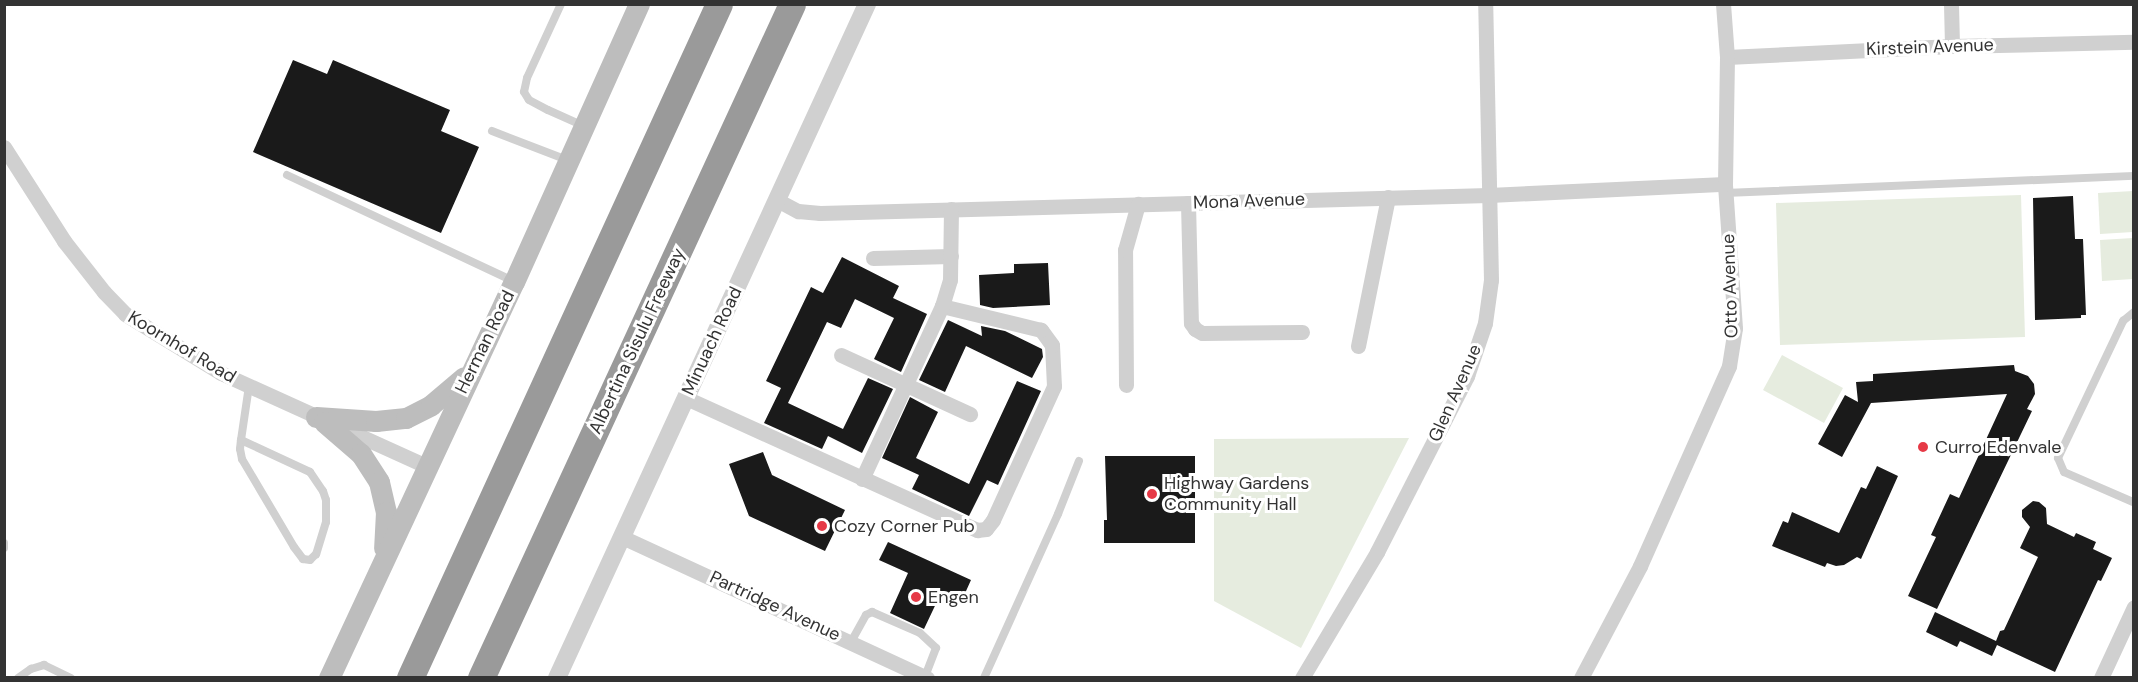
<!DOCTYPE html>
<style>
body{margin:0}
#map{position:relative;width:2138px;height:682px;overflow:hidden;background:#fff;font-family:"DM Sans",sans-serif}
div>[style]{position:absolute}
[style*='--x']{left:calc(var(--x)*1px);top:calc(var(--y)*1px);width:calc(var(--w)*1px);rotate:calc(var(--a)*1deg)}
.green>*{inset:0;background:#e6ecdf}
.building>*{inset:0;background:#1a1a1a}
.service>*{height:8px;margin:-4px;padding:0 4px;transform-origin:4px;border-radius:4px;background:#d0d0d0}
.minor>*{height:15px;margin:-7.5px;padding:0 7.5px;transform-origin:7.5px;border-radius:7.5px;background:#d0d0d0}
.tertiary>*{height:18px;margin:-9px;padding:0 9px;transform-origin:9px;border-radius:9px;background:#d0d0d0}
.secondary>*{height:21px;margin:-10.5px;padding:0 10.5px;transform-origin:10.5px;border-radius:10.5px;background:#bdbdbd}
.motorway>*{height:27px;margin:-13.5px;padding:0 13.5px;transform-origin:13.5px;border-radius:13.5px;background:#9a9a9a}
.dots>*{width:16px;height:16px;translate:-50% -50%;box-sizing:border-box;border:3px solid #fff;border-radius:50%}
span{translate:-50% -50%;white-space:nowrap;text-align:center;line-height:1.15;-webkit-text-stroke:6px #fff;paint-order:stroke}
.street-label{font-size:18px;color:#333}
.poi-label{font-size:18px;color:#333}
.left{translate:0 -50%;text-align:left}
.frame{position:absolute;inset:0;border:6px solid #333;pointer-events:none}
</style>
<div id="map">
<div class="green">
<div style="clip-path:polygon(2133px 191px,2133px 232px,2100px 234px,2098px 193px)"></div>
<div style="clip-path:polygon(2021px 195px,2025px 337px,1780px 345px,1776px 203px)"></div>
<div style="clip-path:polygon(2133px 238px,2133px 279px,2102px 281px,2100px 240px)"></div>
<div style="clip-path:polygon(1782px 355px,1843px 388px,1824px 423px,1763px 390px)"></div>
<div style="clip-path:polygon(1409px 438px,1301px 648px,1214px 601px,1214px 439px)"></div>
</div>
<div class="building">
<div style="clip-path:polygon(293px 60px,327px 74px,333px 60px,450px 110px,441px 131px,479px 147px,441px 233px,253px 152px)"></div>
<div style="clip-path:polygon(2073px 196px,2075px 239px,2083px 239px,2086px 315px,2081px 315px,2081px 318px,2035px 320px,2033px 198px)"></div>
<div style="clip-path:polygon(842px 257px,899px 286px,893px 298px,927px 314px,901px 372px,874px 359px,894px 318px,855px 299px,841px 328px,827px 322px,788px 403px,843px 429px,868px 378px,893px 389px,862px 453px,828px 436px,822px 449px,764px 423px,781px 388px,766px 381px,811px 287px,823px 293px)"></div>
<div style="clip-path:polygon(1048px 263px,1050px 305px,993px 308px,980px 305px,979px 275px,1014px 273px,1014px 264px)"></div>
<div style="clip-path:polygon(948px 320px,982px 336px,981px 326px,1005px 331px,1042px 349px,1043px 357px,1032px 378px,966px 346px,945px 392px,919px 380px)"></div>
<div style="clip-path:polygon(2014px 365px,2015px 371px,2028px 376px,2034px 384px,2035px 394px,2027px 409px,2032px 411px,1937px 609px,1908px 596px,1936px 537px,1931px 535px,1950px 494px,1959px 498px,2007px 394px,1871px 403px,1842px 457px,1818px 444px,1845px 395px,1858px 402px,1856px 382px,1873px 381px,1873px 374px)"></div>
<div style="clip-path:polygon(1017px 381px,1041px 391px,998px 485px,987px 480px,969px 516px,912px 489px,919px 475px,882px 458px,910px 397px,938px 412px,916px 458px,969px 484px)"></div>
<div style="clip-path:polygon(763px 452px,772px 475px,845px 510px,825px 551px,749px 516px,729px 464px)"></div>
<div style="clip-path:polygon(1105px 456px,1195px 456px,1195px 543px,1104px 543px,1104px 520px,1107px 520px)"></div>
<div style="clip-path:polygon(1877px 466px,1898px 476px,1861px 559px,1857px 557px,1844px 565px,1836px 566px,1827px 563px,1825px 567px,1772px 546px,1783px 521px,1788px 523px,1792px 512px,1839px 533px,1861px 487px,1866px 489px)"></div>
<div style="clip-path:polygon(2033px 501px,2039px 502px,2046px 508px,2047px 524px,2074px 537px,2076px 533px,2096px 542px,2093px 549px,2112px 558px,2101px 581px,2098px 580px,2055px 672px,1997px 645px,1992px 656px,1960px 641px,1957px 647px,1926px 632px,1935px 612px,1996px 641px,2000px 631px,2004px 630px,2038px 557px,2020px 548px,2030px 527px,2022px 517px,2022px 510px)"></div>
<div style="clip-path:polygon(888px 542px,971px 580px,962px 600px,942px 591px,924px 629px,890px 613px,908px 573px,879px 560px)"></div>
</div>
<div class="service">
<div style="--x:561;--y:4;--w:81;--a:114.7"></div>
<div style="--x:527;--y:78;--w:14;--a:102"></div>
<div style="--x:524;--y:92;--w:9;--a:58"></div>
<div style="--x:529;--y:100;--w:21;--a:28"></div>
<div style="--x:548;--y:110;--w:37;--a:24"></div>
<div style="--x:492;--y:131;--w:80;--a:21.1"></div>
<div style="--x:287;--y:175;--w:250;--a:25.1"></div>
<div style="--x:1725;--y:193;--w:409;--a:-2.4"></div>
<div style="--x:241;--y:440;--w:76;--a:24.9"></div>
<div style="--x:310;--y:472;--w:23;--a:56"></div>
<div style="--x:323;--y:491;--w:9;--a:72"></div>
<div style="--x:326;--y:500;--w:22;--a:90"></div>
<div style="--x:326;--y:522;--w:34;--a:107"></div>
<div style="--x:316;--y:554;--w:8;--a:135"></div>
<div style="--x:310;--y:560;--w:7;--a:-172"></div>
<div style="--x:303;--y:559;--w:15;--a:-127"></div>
<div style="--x:294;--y:547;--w:102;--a:-120.6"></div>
<div style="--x:242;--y:459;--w:10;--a:-101"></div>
<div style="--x:240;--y:449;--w:9;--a:-84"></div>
<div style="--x:241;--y:440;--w:55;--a:-81.6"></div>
<div style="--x:2133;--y:502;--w:75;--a:-156.5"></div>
<div style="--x:2064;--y:472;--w:15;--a:-113"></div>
<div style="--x:2058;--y:458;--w:152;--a:-64.6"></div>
<div style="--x:2123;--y:321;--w:14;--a:-39"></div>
<div style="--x:4;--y:543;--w:5;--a:90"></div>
<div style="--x:851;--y:642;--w:31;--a:-61"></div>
<div style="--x:866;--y:615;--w:7;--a:-27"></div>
<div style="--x:872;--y:612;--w:52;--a:23.6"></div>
<div style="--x:920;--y:633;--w:22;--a:43"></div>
<div style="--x:936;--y:648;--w:30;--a:111"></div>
<div style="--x:18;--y:678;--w:16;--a:-35"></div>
<div style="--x:31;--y:669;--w:14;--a:-17"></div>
<div style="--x:44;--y:665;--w:30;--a:26"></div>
<div style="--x:984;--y:678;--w:180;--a:-65.7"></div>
<div style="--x:1058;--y:514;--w:57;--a:-68.4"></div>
</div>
<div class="minor">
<div style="--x:1951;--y:4;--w:42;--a:88.6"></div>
<div style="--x:1727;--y:57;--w:225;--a:-2.8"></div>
<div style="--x:1952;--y:46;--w:182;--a:-1.3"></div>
<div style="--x:4;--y:147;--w:112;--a:57.4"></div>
<div style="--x:64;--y:241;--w:65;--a:51.9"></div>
<div style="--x:104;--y:292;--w:30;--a:46"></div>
<div style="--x:125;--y:314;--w:113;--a:31.6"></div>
<div style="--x:221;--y:373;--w:225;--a:24.4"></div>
<div style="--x:777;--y:200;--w:24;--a:28"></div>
<div style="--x:798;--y:211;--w:22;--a:5"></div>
<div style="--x:820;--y:213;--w:669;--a:-1.54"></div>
<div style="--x:1489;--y:195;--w:236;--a:-2.7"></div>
<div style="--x:1188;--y:203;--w:120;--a:88.6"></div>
<div style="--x:1191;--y:323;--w:7;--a:56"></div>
<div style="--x:1195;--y:329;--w:8;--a:30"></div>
<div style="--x:1202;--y:333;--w:100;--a:-0.6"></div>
<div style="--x:873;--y:258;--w:78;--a:-1.5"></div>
<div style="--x:1358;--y:346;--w:152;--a:-78.6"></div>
<div style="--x:841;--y:355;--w:142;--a:24.6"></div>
<div style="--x:1126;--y:385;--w:135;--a:-90.4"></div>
<div style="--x:1125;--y:250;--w:48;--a:-74.2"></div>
<div style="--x:686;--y:398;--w:320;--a:24.4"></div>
<div style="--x:977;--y:530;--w:9;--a:-6"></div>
<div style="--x:986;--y:529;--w:11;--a:-52"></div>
<div style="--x:993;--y:520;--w:147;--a:-65.5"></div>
<div style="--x:1054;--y:386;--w:41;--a:-92.8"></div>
<div style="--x:1052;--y:345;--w:19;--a:-126"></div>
<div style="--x:1041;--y:330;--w:102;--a:-166.4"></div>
<div style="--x:862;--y:479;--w:191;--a:-65.2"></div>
<div style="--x:942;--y:306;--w:27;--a:-73"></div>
<div style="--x:950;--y:280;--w:71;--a:-89.2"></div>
<div style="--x:622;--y:537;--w:336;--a:24.8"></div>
<div style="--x:1302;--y:678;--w:147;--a:-59.2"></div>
<div style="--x:1377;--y:552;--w:198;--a:-62.9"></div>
<div style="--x:1467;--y:376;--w:56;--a:-71.2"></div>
<div style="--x:1485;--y:323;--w:43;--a:-82.1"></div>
<div style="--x:1491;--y:280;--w:276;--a:-91.2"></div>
<div style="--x:1581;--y:678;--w:127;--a:-62.2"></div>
<div style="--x:1640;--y:566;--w:219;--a:-66"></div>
<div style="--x:1729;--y:366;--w:38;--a:-81"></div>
<div style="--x:1735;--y:328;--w:144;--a:-94"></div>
<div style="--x:1725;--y:184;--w:127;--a:-89.1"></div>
<div style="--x:1727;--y:57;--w:53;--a:-94.3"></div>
<div style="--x:2101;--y:678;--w:78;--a:-65.1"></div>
</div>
<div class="tertiary">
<div style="--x:557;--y:678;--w:742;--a:-65.3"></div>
</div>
<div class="secondary">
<div style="--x:316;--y:417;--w:60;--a:3.8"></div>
<div style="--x:376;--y:421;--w:30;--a:-6"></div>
<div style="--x:406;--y:418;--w:28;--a:-27"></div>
<div style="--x:431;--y:405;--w:43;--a:-40.3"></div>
<div style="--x:324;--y:422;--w:49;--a:40.9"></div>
<div style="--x:361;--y:454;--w:33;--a:57"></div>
<div style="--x:379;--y:482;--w:31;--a:77"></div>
<div style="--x:386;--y:512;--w:36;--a:93"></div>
<div style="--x:329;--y:678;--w:437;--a:-65"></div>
<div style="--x:514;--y:282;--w:305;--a:-65.8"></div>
</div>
<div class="motorway">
<div style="--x:410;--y:678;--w:741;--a:-65.37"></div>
<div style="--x:481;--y:678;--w:742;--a:-65.23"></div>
</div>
<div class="dots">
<div style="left:1923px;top:447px;background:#e63946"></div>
<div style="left:1152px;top:494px;background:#e63946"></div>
<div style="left:822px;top:526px;background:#e63946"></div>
<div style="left:916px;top:597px;background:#e63946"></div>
</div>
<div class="street-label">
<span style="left:1930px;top:47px;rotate:-2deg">Kirstein Avenue</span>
<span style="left:1249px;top:201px;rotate:-2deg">Mona Avenue</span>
<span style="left:1730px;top:286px;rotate:-92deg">Otto Avenue</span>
<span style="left:637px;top:341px;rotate:-65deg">Albertina Sisulu Freeway</span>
<span style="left:712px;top:341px;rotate:-65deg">Minuach Road</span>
<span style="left:485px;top:342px;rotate:-64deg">Herman Road</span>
<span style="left:182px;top:347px;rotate:31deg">Koornhof Road</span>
<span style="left:1455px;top:393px;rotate:-66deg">Glen Avenue</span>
<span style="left:775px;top:606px;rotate:25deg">Partridge Avenue</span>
</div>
<div class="poi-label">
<span class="left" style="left:1935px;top:447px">Curro Edenvale</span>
<span class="left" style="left:1164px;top:494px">Highway Gardens<br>Community Hall</span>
<span class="left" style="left:834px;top:526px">Cozy Corner Pub</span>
<span class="left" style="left:928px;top:597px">Engen</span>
</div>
<div class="frame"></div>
</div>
